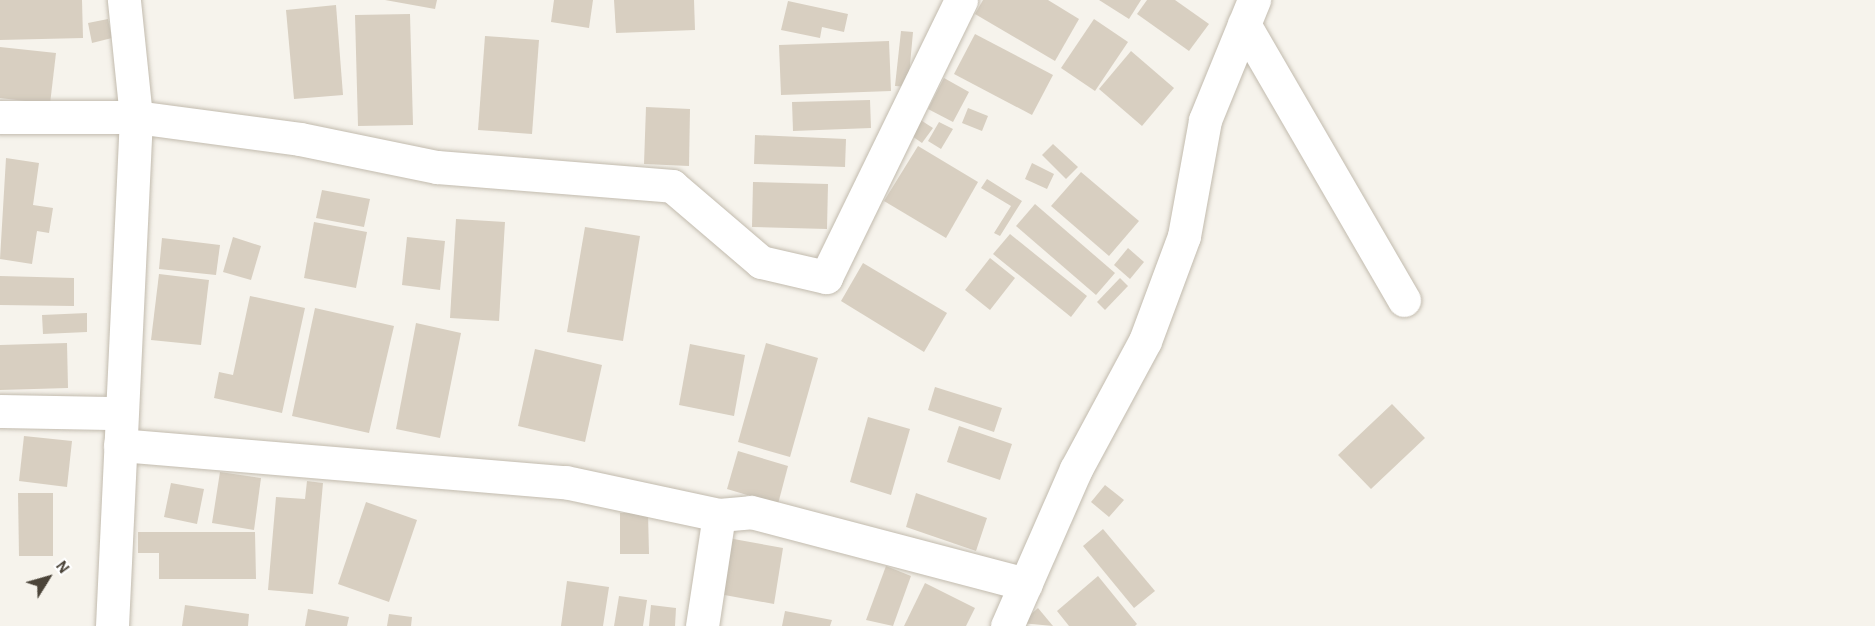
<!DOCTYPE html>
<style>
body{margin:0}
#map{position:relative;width:1875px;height:626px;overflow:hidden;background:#f6f3ec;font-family:"Alegreya Sans",sans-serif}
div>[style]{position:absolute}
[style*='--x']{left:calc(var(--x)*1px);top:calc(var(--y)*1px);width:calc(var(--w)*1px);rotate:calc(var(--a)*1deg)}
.building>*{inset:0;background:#d8cfc1}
.roads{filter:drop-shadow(0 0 2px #c2bbae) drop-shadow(0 0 2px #c2bbae)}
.minor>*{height:33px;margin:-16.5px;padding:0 16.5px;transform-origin:16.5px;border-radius:16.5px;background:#fff}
span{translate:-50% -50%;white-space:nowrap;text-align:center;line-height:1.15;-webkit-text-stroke:4.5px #fff;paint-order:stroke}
.north{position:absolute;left:18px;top:548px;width:60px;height:60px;-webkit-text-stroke:4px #fff;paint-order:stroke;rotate:53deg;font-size:16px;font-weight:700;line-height:24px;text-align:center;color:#4b4439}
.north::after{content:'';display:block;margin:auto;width:21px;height:27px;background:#4b4439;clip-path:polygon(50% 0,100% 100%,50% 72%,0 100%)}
</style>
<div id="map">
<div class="building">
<div style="clip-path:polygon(0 0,82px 0,83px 38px,0 40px)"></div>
<div style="clip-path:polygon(385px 0,437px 0,435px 9px)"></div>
<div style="clip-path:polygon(554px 0,593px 0,589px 28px,551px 22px)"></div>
<div style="clip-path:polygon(614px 0,694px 0,695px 30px,616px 33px)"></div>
<div style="clip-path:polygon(983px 0,1048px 0,1079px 19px,1055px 61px,975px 14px)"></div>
<div style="clip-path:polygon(1099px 0,1141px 0,1129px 19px)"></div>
<div style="clip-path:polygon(1147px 0,1175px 0,1209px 24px,1189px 51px,1137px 14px)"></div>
<div style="clip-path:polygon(788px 1px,848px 14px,844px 32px,822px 27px,820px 38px,781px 30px)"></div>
<div style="clip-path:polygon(336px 5px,343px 95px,294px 99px,286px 10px)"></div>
<div style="clip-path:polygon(410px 14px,413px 125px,358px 126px,355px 15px)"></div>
<div style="clip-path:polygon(108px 19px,112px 38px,92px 43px,88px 23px)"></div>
<div style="clip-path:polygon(1094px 19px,1128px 42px,1095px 91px,1061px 68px)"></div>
<div style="clip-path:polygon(901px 31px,913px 32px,908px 87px,895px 86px)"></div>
<div style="clip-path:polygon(975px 34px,1053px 75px,1032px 115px,954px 74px)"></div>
<div style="clip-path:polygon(485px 36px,539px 40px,532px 134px,478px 130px)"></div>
<div style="clip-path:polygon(889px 41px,891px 91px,781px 95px,779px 45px)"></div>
<div style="clip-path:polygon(0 47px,56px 53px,50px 104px,0 98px)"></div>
<div style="clip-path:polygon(1131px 51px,1174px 88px,1142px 126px,1099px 89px)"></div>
<div style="clip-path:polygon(944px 78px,969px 92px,953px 122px,928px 109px)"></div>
<div style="clip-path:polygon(870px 100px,871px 128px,793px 131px,792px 102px)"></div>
<div style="clip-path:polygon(646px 107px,690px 109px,689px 166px,644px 164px)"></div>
<div style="clip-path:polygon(968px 108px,988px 116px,982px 131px,962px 123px)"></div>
<div style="clip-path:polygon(919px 119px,933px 128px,922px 143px,909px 134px)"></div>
<div style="clip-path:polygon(939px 122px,953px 129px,941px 149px,928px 141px)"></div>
<div style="clip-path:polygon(755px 135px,846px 139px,845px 167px,754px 164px)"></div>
<div style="clip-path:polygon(1053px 144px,1078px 167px,1066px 179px,1042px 155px)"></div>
<div style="clip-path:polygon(918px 146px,978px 182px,946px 238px,884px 201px)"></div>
<div style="clip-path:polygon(6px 158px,39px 163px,33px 205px,53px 208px,49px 233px,37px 231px,32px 264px,0 259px)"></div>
<div style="clip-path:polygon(1032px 163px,1054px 174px,1047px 189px,1025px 179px)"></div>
<div style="clip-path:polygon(1081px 172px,1139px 221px,1109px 256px,1051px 206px)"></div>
<div style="clip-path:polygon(987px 179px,1022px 201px,1000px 236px,994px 233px,1011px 206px,981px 188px)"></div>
<div style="clip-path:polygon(753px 182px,828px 184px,827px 229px,752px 227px)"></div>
<div style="clip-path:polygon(322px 190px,370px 199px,364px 227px,316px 218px)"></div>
<div style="clip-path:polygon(1035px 204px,1115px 273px,1096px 295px,1016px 226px)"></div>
<div style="clip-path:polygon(456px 219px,505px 222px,499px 321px,450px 318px)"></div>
<div style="clip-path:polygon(314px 222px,367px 232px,356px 288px,304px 278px)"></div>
<div style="clip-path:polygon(585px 227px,640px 236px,623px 341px,567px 332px)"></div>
<div style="clip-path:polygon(1010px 234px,1087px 296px,1071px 317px,993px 254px)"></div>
<div style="clip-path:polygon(233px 237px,261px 246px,251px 280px,223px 272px)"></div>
<div style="clip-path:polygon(407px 237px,445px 241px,440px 290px,402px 285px)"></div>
<div style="clip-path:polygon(162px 238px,220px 245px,216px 275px,159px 269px)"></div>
<div style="clip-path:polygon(1128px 248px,1144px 262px,1130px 279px,1114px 265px)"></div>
<div style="clip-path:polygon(990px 258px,1015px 278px,990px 310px,965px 290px)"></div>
<div style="clip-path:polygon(863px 263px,947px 313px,924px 352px,841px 301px)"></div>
<div style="clip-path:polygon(159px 274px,209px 280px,201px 345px,151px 340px)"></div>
<div style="clip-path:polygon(0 276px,74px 278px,74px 306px,0 305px)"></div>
<div style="clip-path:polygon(1120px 278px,1128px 286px,1105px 310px,1097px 302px)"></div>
<div style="clip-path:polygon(250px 296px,305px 308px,282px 413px,214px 398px,219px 372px,233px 375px)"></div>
<div style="clip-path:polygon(315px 308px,394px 326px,369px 433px,292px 416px)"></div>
<div style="clip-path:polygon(87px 313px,87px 332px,43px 334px,42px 315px)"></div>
<div style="clip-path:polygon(416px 323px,461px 333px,440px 438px,396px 429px)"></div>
<div style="clip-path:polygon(67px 343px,68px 388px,0 390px,0 345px)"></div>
<div style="clip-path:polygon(766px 343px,818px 358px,790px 457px,738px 442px)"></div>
<div style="clip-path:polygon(690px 344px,745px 355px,734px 416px,679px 405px)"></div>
<div style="clip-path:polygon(535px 349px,602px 365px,585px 442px,518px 426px)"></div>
<div style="clip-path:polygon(935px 387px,1002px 408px,994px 432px,928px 410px)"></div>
<div style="clip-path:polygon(1392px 404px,1425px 438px,1371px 489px,1338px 455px)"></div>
<div style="clip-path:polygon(868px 417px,910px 429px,891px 495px,850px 482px)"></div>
<div style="clip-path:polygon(959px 426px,1012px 444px,1000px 480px,947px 462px)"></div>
<div style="clip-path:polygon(24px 436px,72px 441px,67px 487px,19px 481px)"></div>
<div style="clip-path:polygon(738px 451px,788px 466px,778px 504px,727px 489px)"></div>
<div style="clip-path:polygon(220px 472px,261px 478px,254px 530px,212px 523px)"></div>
<div style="clip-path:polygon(307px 481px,323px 483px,313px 594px,268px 590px,276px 497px,305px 499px)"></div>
<div style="clip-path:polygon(171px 483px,204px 489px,197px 524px,164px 517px)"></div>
<div style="clip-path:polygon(1105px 485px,1124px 500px,1109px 517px,1091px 502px)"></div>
<div style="clip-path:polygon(18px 493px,53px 493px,53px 556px,19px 556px)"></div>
<div style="clip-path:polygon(916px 493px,987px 518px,976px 551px,906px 527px)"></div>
<div style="clip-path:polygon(366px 502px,417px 520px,389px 602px,338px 584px)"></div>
<div style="clip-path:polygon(620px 513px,648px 513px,649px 554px,620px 554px)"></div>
<div style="clip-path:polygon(1103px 529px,1155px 591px,1134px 608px,1083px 546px)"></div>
<div style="clip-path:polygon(138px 532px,255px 532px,256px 579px,159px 579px,159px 553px,138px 553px)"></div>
<div style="clip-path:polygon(728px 538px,783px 548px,774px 604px,719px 594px)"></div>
<div style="clip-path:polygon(886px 566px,911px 576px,893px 626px,866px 620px)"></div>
<div style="clip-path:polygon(1098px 576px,1137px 624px,1135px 626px,1069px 626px,1057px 611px)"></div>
<div style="clip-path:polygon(567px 581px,609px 587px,603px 626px,561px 626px)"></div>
<div style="clip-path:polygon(925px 583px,975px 608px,966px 626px,904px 626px)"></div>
<div style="clip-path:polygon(619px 596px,647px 600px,643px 626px,614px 626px)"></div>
<div style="clip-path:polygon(185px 605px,249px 614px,248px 626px,182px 626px)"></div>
<div style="clip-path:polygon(651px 605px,676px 608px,675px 626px,649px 626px)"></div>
<div style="clip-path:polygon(1038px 608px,1053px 626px,1021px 623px)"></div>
<div style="clip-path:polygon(308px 609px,349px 617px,347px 626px,305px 626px)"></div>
<div style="clip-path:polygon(785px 611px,832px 620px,830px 626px,782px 626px)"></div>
<div style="clip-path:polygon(389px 614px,412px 617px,411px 626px,387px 626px)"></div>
</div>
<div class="roads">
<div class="minor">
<div style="--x:1244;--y:24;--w:319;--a:59.9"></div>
<div style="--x:0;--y:117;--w:136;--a:0"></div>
<div style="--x:136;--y:117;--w:165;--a:7.6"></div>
<div style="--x:300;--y:139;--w:140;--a:11.6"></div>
<div style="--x:437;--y:167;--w:236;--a:4.6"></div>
<div style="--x:672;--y:186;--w:117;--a:40.5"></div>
<div style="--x:761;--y:262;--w:67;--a:13"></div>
<div style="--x:826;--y:277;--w:308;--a:-64"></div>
<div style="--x:0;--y:411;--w:120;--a:1"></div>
<div style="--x:120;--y:445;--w:447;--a:4.8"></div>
<div style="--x:565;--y:482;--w:157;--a:12.1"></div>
<div style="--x:719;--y:515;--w:32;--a:-5"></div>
<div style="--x:751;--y:512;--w:284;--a:14.7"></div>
<div style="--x:112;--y:626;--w:510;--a:-87.3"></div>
<div style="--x:136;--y:117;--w:118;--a:-95.9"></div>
<div style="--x:702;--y:626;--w:112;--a:-81.3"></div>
<div style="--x:1007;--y:626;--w:171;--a:-66.3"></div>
<div style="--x:1076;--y:469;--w:145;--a:-61.7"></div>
<div style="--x:1145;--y:341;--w:112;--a:-69.6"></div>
<div style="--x:1184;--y:236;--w:118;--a:-79.7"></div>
<div style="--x:1205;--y:120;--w:130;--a:-67.8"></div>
</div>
</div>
<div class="north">N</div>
</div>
